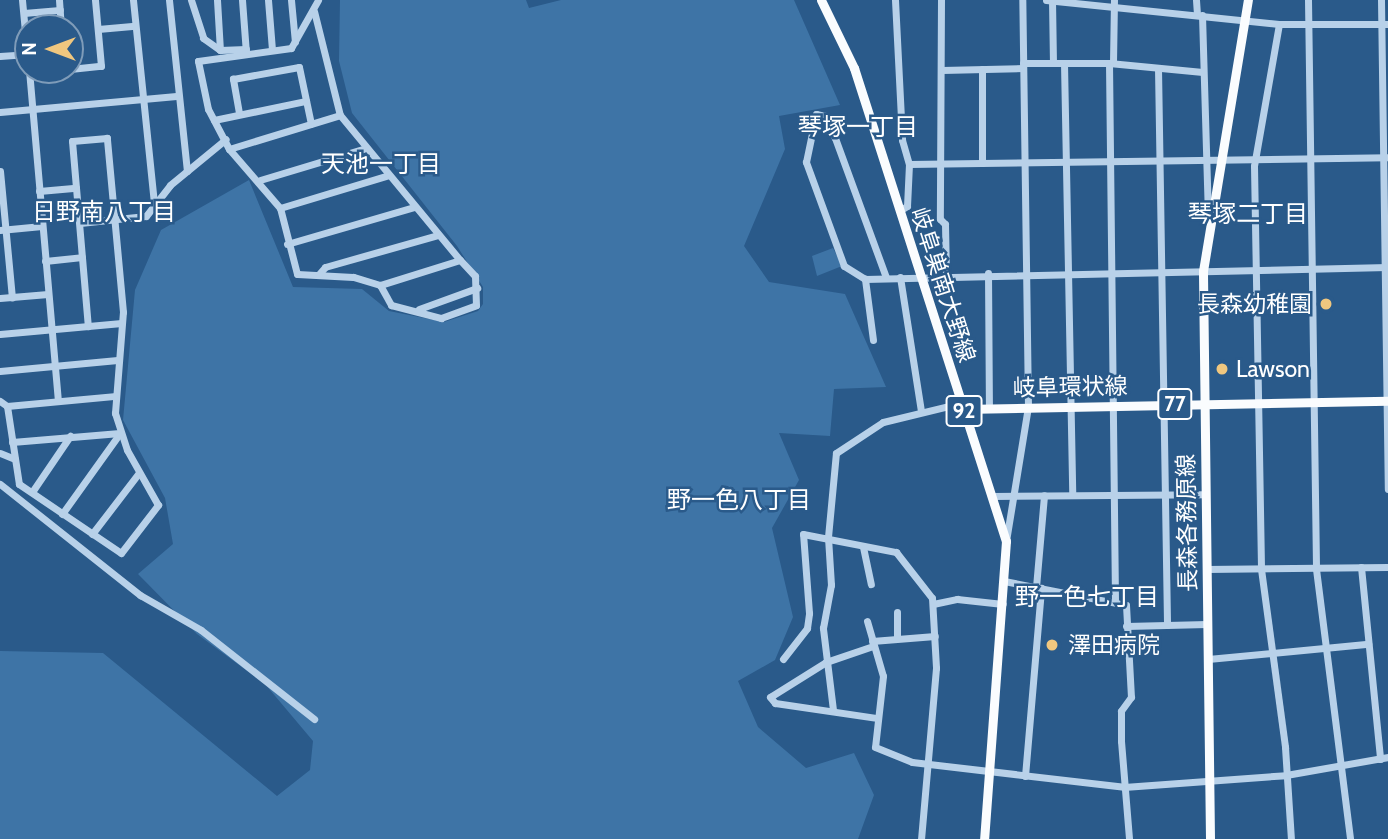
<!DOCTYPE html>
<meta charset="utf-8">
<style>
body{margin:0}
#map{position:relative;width:1388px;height:839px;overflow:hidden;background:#2a5a8a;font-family:Cabin,"Noto Sans JP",sans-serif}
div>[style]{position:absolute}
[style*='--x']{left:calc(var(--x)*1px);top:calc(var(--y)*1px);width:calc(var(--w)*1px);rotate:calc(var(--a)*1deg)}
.green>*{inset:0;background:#3e74a6}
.minor>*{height:7px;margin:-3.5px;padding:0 3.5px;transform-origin:3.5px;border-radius:3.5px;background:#b8d1e9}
.major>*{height:9px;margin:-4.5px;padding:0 4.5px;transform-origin:4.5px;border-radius:4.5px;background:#fafcfe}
.dots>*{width:19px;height:19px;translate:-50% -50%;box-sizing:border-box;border:4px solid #2a5a8a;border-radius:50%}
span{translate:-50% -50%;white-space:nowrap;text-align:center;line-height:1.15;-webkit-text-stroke:5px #2a5a8a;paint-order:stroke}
.shield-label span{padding:2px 5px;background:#2a5a8a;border:2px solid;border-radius:5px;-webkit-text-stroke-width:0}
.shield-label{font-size:21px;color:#fff;font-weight:700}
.street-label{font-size:23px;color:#fff}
.poi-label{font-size:23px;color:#fff}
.right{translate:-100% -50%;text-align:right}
.left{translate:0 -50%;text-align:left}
.neighbourhood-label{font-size:24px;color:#fff}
.north{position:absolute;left:14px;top:14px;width:70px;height:70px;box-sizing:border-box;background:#2a5a8a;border:2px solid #7f9cb9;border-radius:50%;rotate:270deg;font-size:19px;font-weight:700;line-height:28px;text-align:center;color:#fff}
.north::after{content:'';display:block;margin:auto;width:24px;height:32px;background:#f0c77f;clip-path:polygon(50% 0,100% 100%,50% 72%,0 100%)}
</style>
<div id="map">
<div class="green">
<div style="clip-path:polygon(340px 0,526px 0,529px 8px,561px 0,794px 0,840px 105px,779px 116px,785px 149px,744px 246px,769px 282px,845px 294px,886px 387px,834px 389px,830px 436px,779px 433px,799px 480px,772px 528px,793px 617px,775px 660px,738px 681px,758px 727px,806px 768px,854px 753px,874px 795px,858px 839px,0 839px,0 651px,103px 653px,277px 796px,310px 770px,313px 741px,265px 684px,197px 634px,138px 574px,173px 544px,165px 498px,123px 420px,135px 290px,161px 230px,249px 180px,293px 287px,362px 289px,389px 311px,444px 322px,478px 311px,483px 304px,483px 287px,457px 246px,352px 113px,339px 61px)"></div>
<div style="clip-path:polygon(833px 248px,842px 266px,817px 276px,812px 256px)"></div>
</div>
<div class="minor">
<div style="--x:22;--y:0;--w:64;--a:84.6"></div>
<div style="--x:59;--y:0;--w:28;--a:86"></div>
<div style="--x:133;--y:0;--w:205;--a:84.1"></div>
<div style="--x:169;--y:0;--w:172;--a:84"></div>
<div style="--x:191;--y:0;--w:40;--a:72"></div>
<div style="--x:203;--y:38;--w:21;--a:35"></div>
<div style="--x:217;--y:0;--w:50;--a:86.6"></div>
<div style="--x:220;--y:50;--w:26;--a:-2"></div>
<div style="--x:242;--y:0;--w:53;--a:85.7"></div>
<div style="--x:268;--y:0;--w:50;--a:85.4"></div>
<div style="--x:291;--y:0;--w:42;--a:84.6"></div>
<div style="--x:895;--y:0;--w:140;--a:87.1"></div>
<div style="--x:902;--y:140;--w:25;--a:74"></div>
<div style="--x:909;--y:164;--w:42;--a:92.7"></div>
<div style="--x:907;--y:206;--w:9;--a:148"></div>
<div style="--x:941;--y:0;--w:219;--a:90.3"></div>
<div style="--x:940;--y:219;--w:7;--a:45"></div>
<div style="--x:945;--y:224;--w:50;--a:88.9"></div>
<div style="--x:1046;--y:0;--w:234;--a:5.9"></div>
<div style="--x:1279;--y:24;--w:109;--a:0"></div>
<div style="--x:1052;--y:0;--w:63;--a:89.1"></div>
<div style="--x:1196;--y:0;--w:14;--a:86"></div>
<div style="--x:1308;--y:0;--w:569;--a:89.19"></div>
<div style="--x:1316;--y:569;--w:272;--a:82.8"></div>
<div style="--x:1381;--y:0;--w:489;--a:89.2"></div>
<div style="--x:314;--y:11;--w:107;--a:76"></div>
<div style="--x:340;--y:115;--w:188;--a:50.4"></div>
<div style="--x:460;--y:260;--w:84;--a:162.6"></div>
<div style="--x:380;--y:285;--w:28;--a:-163"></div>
<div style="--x:353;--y:277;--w:56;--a:-176.9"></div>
<div style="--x:297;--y:274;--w:68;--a:-104.4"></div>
<div style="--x:280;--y:208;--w:78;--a:-130.8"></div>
<div style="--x:229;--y:149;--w:45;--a:-117.7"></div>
<div style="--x:208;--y:109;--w:49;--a:-101.8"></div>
<div style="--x:198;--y:61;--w:94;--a:-8"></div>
<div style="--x:291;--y:48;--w:55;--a:-60.6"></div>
<div style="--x:24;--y:13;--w:36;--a:-5"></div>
<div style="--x:1202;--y:15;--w:198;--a:88.3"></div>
<div style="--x:1279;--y:24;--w:144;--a:100"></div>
<div style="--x:1254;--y:166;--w:403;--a:89"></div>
<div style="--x:1261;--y:569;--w:180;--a:82.3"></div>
<div style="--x:1285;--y:747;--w:92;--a:86.3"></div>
<div style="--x:98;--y:29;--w:37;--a:-5"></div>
<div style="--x:0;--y:56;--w:27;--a:-4"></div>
<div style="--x:1023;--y:63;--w:86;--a:0"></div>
<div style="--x:1109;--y:63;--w:94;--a:5.5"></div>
<div style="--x:1064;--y:63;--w:432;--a:88.9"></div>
<div style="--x:1109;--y:63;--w:539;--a:89.36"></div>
<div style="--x:1113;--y:63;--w:63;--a:-89.1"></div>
<div style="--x:1158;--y:68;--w:557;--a:89.07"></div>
<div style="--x:70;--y:69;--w:31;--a:-6"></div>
<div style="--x:101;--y:66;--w:66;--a:-95.2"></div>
<div style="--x:982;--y:69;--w:94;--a:90"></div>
<div style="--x:29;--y:70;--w:332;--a:85"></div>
<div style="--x:942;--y:70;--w:81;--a:-1.4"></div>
<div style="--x:0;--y:112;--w:177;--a:-5.2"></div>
<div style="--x:239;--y:113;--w:35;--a:-100"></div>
<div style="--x:233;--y:79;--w:67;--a:-10.3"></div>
<div style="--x:299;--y:67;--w:58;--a:78.1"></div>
<div style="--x:214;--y:120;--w:94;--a:-11.7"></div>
<div style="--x:229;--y:149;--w:116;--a:-17"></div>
<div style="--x:909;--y:164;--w:478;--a:-0.8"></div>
<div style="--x:0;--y:171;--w:127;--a:84.6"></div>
<div style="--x:260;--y:180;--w:108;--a:-16.8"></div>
<div style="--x:39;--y:191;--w:37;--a:-5"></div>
<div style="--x:280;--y:208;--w:111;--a:-16.8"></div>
<div style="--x:80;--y:223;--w:66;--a:-6.1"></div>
<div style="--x:146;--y:216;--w:39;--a:-52"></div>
<div style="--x:170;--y:185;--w:72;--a:-39.4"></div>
<div style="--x:0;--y:230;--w:42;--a:-5.4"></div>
<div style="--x:287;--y:244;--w:132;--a:-16.2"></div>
<div style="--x:45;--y:261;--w:37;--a:-6"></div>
<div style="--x:988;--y:273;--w:135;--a:89.6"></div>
<div style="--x:319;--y:274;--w:9;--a:-49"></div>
<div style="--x:325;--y:267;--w:117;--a:-15.8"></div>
<div style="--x:900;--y:277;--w:136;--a:81.1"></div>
<div style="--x:865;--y:279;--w:523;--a:-1.31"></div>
<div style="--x:380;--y:285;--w:23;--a:61"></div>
<div style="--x:391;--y:305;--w:52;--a:14.6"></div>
<div style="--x:441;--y:318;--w:37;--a:-20"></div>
<div style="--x:476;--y:305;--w:29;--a:-92"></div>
<div style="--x:475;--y:276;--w:22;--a:-133"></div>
<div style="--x:0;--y:298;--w:48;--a:-4.8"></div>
<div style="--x:419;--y:309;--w:62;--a:-19.9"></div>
<div style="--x:0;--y:334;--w:122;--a:-5.2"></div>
<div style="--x:873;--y:340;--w:62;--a:-97.5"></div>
<div style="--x:865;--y:279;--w:25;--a:-148"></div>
<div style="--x:844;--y:266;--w:111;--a:-110.1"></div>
<div style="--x:806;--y:162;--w:49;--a:-78.2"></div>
<div style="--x:816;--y:114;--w:9;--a:13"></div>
<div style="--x:825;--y:116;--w:24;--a:66"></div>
<div style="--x:835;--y:138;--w:148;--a:69.9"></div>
<div style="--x:0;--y:371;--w:118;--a:-5.4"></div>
<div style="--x:0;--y:401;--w:9;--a:36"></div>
<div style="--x:7;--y:406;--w:79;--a:81.3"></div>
<div style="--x:19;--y:484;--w:123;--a:34.1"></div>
<div style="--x:121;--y:553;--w:61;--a:-52.4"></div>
<div style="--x:158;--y:505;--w:63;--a:-119.4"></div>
<div style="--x:127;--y:450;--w:39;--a:-108"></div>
<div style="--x:115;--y:413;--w:101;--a:-85.5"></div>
<div style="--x:123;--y:312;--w:175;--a:-95.3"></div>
<div style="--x:107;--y:138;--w:35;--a:175"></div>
<div style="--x:72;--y:141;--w:186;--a:85.1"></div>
<div style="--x:7;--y:406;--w:107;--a:-5.3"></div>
<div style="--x:12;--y:442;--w:108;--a:-4.8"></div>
<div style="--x:0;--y:453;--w:16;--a:22"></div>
<div style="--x:0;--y:484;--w:179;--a:38.4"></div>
<div style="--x:140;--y:595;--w:70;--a:29.8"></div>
<div style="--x:201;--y:630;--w:144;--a:38.2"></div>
<div style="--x:32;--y:492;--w:68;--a:-55.8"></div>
<div style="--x:993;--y:496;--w:213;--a:-0.5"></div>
<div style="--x:62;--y:514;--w:100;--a:-54.4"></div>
<div style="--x:92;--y:534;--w:76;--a:-52.5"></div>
<div style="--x:1006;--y:541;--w:136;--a:-80.7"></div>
<div style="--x:1028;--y:407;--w:407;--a:-90.8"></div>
<div style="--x:863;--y:547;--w:38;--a:78"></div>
<div style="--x:1361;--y:567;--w:193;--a:84.3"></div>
<div style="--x:1206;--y:569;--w:182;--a:-0.6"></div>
<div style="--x:1004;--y:581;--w:124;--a:11.1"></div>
<div style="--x:1126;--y:605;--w:92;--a:86.9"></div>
<div style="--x:1131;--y:697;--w:17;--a:126"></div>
<div style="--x:1121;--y:711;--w:30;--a:90"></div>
<div style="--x:1121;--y:741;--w:98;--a:85.3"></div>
<div style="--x:1036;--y:587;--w:92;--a:-85"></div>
<div style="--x:933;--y:604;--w:25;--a:-12"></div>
<div style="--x:957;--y:599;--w:46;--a:6.2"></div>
<div style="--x:867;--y:621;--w:57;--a:73.8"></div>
<div style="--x:883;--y:676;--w:71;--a:96.4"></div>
<div style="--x:875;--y:747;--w:40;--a:22"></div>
<div style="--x:912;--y:762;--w:213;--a:6.7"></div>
<div style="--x:1124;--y:787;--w:162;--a:-4.2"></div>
<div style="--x:1286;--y:775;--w:104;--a:-10"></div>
<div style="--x:1126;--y:626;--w:81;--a:-1.4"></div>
<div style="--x:897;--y:636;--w:24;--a:-90"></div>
<div style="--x:872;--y:641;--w:63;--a:-4.5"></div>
<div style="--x:873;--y:646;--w:50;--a:161.2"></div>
<div style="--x:826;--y:662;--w:66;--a:148"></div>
<div style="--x:770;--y:697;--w:8;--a:50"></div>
<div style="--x:775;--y:703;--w:102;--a:8.4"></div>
<div style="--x:783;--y:659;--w:39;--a:-52"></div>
<div style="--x:807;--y:628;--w:15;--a:-82"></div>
<div style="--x:809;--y:613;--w:79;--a:-94.3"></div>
<div style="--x:803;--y:534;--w:95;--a:11"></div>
<div style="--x:896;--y:552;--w:58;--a:52"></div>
<div style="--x:932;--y:598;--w:70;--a:86.7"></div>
<div style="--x:936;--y:668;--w:172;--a:95"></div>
<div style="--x:1208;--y:659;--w:161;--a:-5.4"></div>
<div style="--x:833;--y:710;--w:83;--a:-97"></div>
<div style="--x:823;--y:628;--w:44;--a:-79.5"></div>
<div style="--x:831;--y:585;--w:48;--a:-93.6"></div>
<div style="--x:828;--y:537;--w:84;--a:-84.6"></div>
<div style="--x:836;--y:453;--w:56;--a:-33.4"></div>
<div style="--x:883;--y:422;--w:80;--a:-13.7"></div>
<div style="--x:1025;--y:776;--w:189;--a:-85.1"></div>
</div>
<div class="major">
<div style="--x:821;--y:0;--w:76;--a:64.1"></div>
<div style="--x:854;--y:68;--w:497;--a:72.2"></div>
<div style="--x:1006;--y:541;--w:299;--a:94.2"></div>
<div style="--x:963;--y:409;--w:425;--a:-1.1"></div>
<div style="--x:1210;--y:839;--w:568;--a:-90.71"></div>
<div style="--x:1203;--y:271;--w:275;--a:-80.6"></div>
</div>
<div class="dots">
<div style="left:1326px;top:304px;background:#f0c77f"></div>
<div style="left:1222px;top:369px;background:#f0c77f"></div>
<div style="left:1052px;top:645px;background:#f0c77f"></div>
</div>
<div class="shield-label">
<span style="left:1175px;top:404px">77</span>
<span style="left:964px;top:411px">92</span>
</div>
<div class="street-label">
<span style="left:943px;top:285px;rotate:72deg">岐阜巣南大野線</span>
<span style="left:1070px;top:387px;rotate:-1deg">岐阜環状線</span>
<span style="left:1187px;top:523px;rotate:-91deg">長森各務原線</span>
</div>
<div class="poi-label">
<span class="right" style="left:1312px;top:304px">長森幼稚園</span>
<span class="left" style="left:1236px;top:369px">Lawson</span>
<span class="left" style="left:1068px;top:645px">澤田病院</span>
</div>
<div class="neighbourhood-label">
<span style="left:858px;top:127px">琴塚一丁目</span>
<span style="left:381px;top:164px">天池一丁目</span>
<span style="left:104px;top:212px">日野南八丁目</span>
<span style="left:1248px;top:214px">琴塚二丁目</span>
<span style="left:739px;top:500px">野一色八丁目</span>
<span style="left:1087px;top:597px">野一色七丁目</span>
</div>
<div class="north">N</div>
</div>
